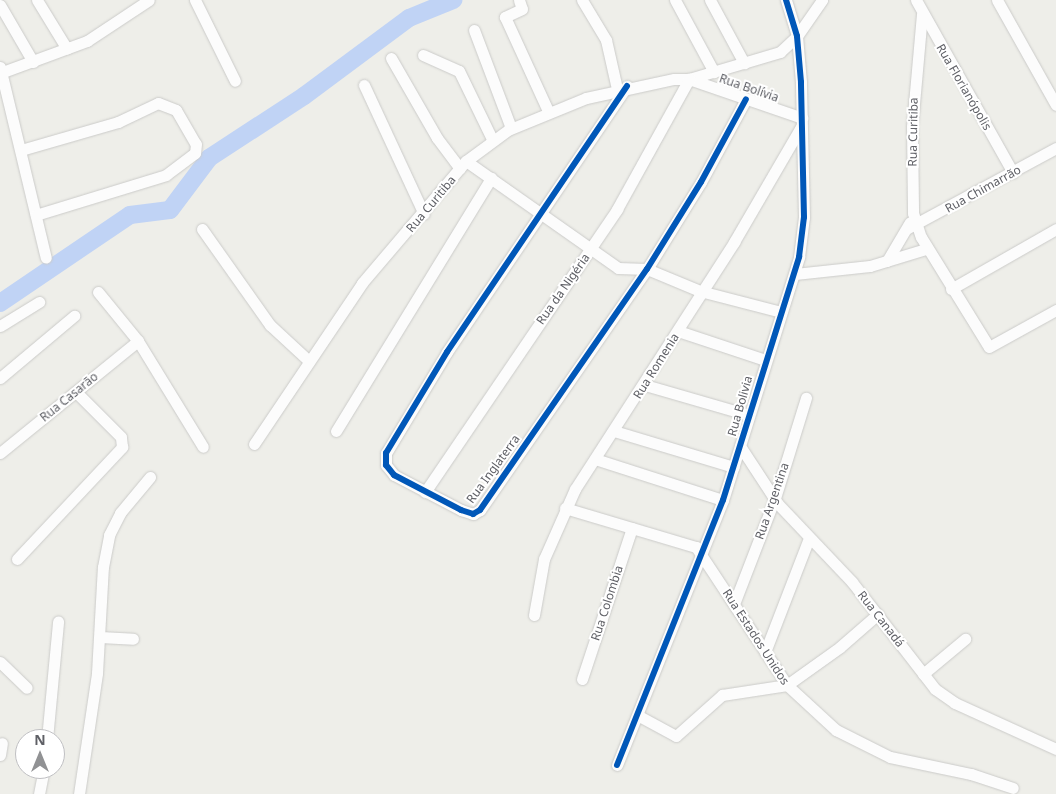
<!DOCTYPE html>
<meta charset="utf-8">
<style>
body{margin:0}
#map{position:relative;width:1056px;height:794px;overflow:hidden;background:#eeeee9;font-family:"Noto Sans",sans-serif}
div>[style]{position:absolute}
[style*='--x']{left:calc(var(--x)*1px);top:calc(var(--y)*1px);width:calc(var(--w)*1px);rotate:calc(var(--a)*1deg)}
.river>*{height:18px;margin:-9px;padding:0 9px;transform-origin:9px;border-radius:9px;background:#c0d3f5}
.roads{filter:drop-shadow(0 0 1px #cbcbc9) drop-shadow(0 0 1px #cbcbc9)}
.minor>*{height:11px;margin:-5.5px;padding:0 5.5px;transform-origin:5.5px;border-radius:5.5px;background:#fcfcfc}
.cycleway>*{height:6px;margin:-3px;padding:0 3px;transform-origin:3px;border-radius:3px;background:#0057b8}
span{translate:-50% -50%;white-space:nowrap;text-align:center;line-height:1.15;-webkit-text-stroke:4px #fff;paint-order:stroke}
.street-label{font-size:12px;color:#5f6066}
.north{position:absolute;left:15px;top:729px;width:50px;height:50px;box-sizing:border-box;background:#fff;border:1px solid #bfbfc2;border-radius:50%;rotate:0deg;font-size:14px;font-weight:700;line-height:20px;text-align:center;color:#5f6066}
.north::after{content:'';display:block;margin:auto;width:18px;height:22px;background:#919294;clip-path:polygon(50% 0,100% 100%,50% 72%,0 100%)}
</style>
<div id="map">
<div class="river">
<div style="--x:0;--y:303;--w:157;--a:-34.1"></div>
<div style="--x:130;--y:215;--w:40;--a:-7.1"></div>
<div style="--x:170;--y:210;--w:65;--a:-53.1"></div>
<div style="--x:209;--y:158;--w:113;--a:-33.1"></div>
<div style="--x:304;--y:96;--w:131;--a:-36.6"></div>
<div style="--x:409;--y:18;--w:48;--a:-22.2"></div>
</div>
<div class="roads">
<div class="minor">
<div style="--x:37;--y:0;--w:57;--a:58.5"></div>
<div style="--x:195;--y:0;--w:90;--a:63.7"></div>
<div style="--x:519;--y:0;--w:9;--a:72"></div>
<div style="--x:522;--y:9;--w:19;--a:155"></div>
<div style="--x:505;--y:17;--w:103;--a:65.4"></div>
<div style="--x:582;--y:0;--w:47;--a:59"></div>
<div style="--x:606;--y:40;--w:50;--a:77.3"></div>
<div style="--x:675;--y:0;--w:82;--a:61.6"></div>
<div style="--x:710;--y:0;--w:72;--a:61.6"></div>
<div style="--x:916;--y:0;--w:198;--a:60.7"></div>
<div style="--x:997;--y:0;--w:120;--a:60.7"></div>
<div style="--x:0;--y:5;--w:66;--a:59.9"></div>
<div style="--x:922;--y:14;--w:113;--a:95.1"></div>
<div style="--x:912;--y:127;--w:86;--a:89.3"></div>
<div style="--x:913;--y:213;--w:25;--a:72"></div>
<div style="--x:921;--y:237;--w:129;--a:58.3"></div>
<div style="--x:989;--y:347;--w:77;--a:-28.9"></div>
<div style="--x:474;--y:30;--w:105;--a:69.3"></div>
<div style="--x:423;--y:55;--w:39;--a:24"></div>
<div style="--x:459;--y:71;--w:76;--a:64.1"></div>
<div style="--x:391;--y:58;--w:92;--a:60.1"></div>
<div style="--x:437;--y:138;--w:38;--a:53"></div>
<div style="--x:0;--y:67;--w:196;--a:76.5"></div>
<div style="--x:0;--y:73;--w:93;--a:-20.2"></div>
<div style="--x:87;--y:41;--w:74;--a:-33.5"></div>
<div style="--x:689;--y:79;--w:95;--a:-16.5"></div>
<div style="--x:780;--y:52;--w:23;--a:-43"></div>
<div style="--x:797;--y:36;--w:44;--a:-55.2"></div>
<div style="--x:364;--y:85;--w:142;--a:65.1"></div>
<div style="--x:627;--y:86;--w:321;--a:124.1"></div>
<div style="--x:447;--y:352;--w:118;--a:121.1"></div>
<div style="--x:386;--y:453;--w:12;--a:90"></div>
<div style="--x:386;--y:465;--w:13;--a:51"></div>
<div style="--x:394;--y:475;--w:76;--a:27.6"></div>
<div style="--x:461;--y:510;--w:13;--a:18"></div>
<div style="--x:473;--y:514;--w:8;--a:-30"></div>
<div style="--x:480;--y:510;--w:293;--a:-55.3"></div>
<div style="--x:647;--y:269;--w:102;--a:-58.2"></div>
<div style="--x:701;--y:182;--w:94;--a:-61.5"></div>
<div style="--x:21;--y:150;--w:101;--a:-16.1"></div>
<div style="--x:118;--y:122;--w:44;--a:-25.4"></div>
<div style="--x:158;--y:103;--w:19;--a:21"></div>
<div style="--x:176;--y:110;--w:39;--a:60"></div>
<div style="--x:196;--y:144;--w:9;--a:96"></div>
<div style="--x:195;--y:153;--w:36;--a:143"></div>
<div style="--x:166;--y:175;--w:136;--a:162.9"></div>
<div style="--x:466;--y:161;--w:186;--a:35.1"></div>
<div style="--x:618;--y:268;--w:29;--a:2"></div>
<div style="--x:647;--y:269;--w:57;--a:22.5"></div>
<div style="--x:700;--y:291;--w:84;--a:14.5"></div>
<div style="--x:908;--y:228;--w:168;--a:-28.4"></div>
<div style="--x:202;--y:229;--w:118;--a:54.7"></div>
<div style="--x:270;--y:325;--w:53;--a:42.7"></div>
<div style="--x:887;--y:261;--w:45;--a:-59.5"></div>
<div style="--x:795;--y:274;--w:75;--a:-6.1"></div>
<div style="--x:870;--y:266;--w:59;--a:-16.9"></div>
<div style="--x:951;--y:289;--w:121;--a:-29.7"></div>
<div style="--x:98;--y:292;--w:63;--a:50.8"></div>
<div style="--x:138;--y:341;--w:124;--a:58.5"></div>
<div style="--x:0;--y:326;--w:46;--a:-31.6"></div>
<div style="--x:678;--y:331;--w:92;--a:18.4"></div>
<div style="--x:0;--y:378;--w:97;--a:-40"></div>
<div style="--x:645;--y:385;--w:108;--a:16.1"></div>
<div style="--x:336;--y:431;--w:297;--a:-58.5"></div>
<div style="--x:614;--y:431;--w:125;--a:16.7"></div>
<div style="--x:254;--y:444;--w:194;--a:-56.1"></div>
<div style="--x:362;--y:283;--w:160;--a:-49.6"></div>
<div style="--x:466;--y:161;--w:52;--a:-36.4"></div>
<div style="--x:508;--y:130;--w:84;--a:-22.3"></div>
<div style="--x:586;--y:98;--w:90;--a:-12.2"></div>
<div style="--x:674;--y:79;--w:15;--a:0"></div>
<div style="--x:689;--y:79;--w:120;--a:19"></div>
<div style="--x:740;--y:446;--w:69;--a:56.8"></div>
<div style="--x:778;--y:504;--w:108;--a:46.5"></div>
<div style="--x:852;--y:582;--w:135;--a:52.2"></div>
<div style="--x:935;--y:689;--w:24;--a:35"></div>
<div style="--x:955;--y:703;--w:111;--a:24.5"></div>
<div style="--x:0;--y:453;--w:178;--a:-39.1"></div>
<div style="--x:595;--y:459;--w:134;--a:17.8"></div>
<div style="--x:425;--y:492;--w:342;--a:-55.8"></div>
<div style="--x:617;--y:209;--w:149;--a:-61"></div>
<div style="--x:565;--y:508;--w:137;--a:16.6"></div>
<div style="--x:696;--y:547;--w:165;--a:56.6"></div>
<div style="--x:787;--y:685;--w:67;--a:42.6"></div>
<div style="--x:836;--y:730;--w:60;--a:26.6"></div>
<div style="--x:890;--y:757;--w:83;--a:11.9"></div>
<div style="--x:971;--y:774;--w:44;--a:18.4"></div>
<div style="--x:17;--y:559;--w:154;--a:-46.8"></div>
<div style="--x:122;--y:447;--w:10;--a:-96"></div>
<div style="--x:121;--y:437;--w:64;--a:-135"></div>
<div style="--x:734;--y:604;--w:114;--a:-68.9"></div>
<div style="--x:775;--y:498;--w:105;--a:-72.8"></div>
<div style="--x:534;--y:615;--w:57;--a:-79.9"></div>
<div style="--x:544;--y:559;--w:77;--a:-66.1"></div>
<div style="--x:575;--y:489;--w:294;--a:-57.2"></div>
<div style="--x:734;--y:242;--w:133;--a:-59.8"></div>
<div style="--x:100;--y:637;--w:33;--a:3"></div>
<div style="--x:765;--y:652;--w:122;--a:-68.9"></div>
<div style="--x:0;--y:662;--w:37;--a:44"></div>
<div style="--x:923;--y:674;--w:55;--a:-39.8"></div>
<div style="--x:582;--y:679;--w:159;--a:-71.7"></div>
<div style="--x:639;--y:716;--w:42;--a:28.4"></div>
<div style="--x:676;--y:736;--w:62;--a:-41.7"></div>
<div style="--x:722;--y:695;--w:66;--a:-8.7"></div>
<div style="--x:787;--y:685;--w:65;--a:-35.6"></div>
<div style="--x:840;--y:647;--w:50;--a:-41"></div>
<div style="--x:47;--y:739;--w:118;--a:-84.6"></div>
<div style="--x:0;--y:755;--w:12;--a:-81"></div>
<div style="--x:617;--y:765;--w:285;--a:-68.2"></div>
<div style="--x:723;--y:500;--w:255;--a:-72.6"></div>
<div style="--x:799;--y:257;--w:40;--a:-82.9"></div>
<div style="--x:804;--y:217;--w:135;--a:-91.3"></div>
<div style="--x:801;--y:82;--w:46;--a:-95"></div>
<div style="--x:797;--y:36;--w:38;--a:-107"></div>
<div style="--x:39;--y:794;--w:25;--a:-79"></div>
<div style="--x:79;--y:794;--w:122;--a:-81.5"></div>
<div style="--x:97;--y:673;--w:106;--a:-86.8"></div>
<div style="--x:103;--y:567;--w:33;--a:-79"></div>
<div style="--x:109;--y:535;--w:25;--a:-63"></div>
<div style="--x:120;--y:513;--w:47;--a:-50.2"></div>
</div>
</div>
<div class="cycleway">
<div style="--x:627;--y:86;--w:321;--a:124.1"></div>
<div style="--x:447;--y:352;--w:118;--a:121.1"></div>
<div style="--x:386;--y:453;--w:12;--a:90"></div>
<div style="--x:386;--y:465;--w:13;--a:51"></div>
<div style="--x:394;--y:475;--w:76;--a:27.6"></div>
<div style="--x:461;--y:510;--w:13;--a:18"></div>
<div style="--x:473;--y:514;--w:8;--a:-30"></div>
<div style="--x:480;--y:510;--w:293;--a:-55.3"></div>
<div style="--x:647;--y:269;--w:102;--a:-58.2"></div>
<div style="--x:701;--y:182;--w:94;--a:-61.5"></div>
<div style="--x:617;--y:765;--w:285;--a:-68.2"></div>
<div style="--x:723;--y:500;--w:255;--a:-72.6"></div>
<div style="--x:799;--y:257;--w:40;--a:-82.9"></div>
<div style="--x:804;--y:217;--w:135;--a:-91.3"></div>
<div style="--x:801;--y:82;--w:46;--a:-95"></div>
<div style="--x:797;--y:36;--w:38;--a:-107"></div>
</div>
<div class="street-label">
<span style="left:964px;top:87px;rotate:60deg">Rua Florianópolis</span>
<span style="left:749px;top:88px;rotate:19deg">Rua Bolívia</span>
<span style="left:913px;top:132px;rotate:-89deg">Rua Curitiba</span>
<span style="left:983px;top:189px;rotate:-29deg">Rua Chimarrão</span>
<span style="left:431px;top:204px;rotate:-50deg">Rua Curitiba</span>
<span style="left:563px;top:289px;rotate:-55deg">Rua da Nigéria</span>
<span style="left:656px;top:366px;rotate:-58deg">Rua Romenia</span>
<span style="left:69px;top:397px;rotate:-39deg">Rua Casarão</span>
<span style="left:740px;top:406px;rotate:-74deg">Rua Bolivia</span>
<span style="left:493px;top:469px;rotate:-54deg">Rua Inglaterra</span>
<span style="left:772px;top:501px;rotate:-71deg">Rua Argentina</span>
<span style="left:607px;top:603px;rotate:-72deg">Rua Colombia</span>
<span style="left:881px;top:619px;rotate:52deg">Rua Canadá</span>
<span style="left:756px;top:637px;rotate:57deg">Rua Estados Unidos</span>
</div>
<div class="north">N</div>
</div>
